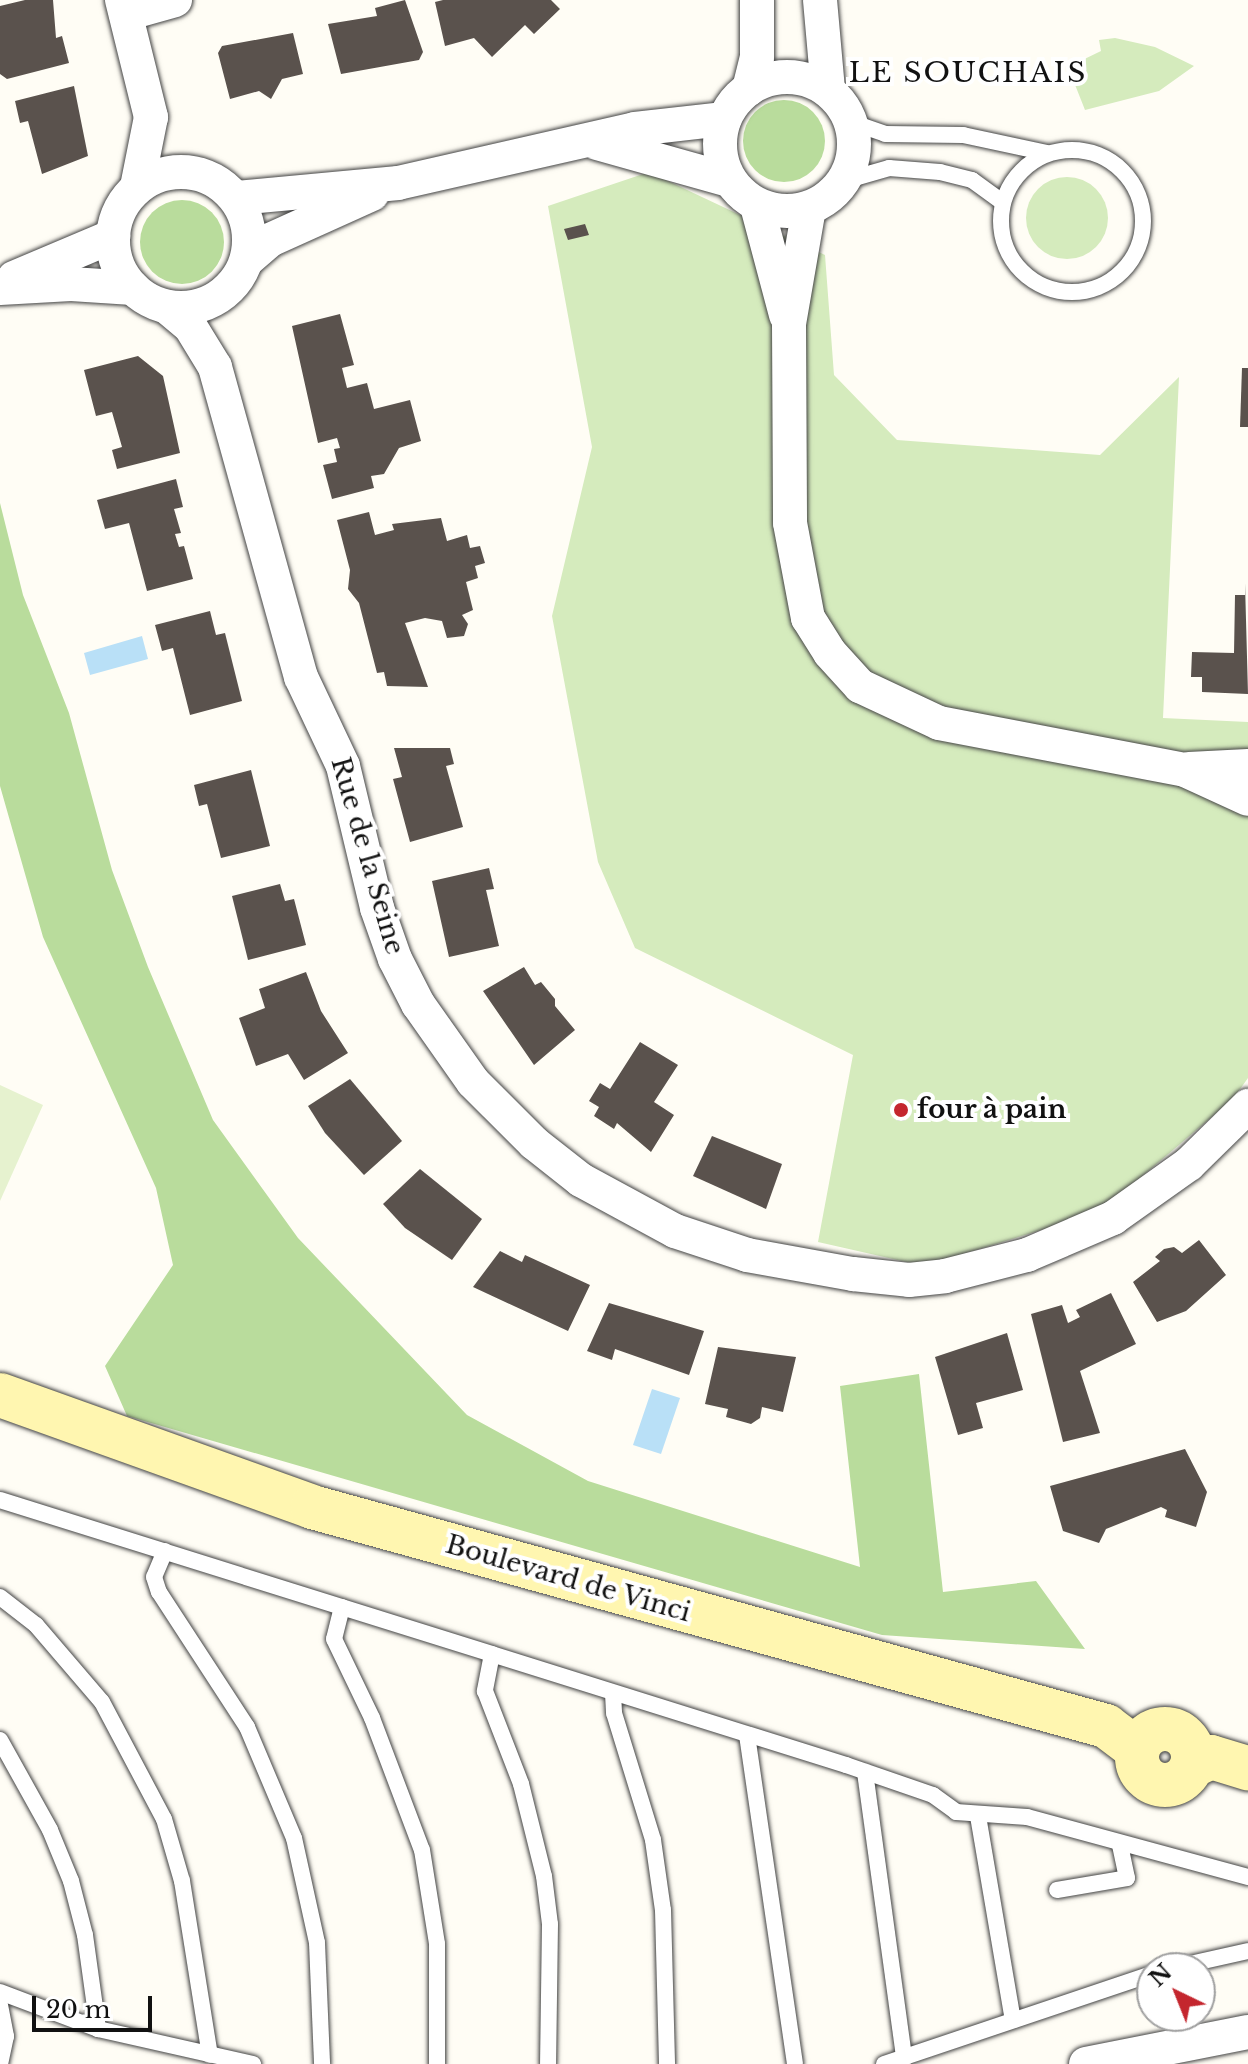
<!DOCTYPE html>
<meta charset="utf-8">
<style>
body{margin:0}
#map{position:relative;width:1248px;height:2064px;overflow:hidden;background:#fffdf5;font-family:"Libre Baskerville",serif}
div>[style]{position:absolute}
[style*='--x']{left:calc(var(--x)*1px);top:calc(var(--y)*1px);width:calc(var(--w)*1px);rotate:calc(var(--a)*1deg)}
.green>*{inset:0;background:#d5ebbd}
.round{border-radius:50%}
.forest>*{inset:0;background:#b9dc9c}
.pitch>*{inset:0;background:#e6f2cf}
.water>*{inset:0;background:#b9e0f7}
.building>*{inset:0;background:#5a524d}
.roads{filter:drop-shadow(0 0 2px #444) drop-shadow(0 0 2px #444)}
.service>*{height:16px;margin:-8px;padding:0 8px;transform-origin:8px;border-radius:8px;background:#fff}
.service>.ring{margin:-8px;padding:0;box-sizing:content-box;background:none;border:16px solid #fff;border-radius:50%}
.minor>*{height:34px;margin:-17px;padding:0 17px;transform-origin:17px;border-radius:17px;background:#fff}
.minor>.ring{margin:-17px;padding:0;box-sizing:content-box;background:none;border:34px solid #fff;border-radius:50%}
.secondary>*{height:44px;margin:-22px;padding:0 22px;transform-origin:22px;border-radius:22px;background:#fff6b0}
.secondary>.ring{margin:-22px;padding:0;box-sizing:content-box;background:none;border:44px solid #fff6b0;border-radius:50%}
.dots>*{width:22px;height:22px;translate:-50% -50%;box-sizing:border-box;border:4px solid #fff;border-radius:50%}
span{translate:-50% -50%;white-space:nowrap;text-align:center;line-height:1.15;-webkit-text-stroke:8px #fff;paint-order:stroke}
.street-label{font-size:26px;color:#111}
.poi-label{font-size:26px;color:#111;font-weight:700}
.left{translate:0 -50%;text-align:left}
.neighbourhood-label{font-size:28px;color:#111;letter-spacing:2px}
.north{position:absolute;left:1136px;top:1952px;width:80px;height:80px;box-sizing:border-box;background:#fff;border:2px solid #a0a0a0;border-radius:50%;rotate:317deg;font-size:22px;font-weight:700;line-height:32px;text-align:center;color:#111}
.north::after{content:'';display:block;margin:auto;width:28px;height:36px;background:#c4262e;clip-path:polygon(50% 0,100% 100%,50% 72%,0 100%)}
.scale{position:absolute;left:32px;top:1996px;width:120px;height:36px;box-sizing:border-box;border:4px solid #111;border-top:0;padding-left:10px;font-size:24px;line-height:28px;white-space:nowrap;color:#111;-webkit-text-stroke:6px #fff;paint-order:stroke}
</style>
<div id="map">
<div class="green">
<div style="clip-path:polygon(1115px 38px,1155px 47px,1194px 66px,1159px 91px,1085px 110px,1068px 67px,1101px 51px,1099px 40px)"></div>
<div style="clip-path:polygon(649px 172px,825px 255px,834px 375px,897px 440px,1100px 455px,1179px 377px,1163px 718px,1248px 722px,1248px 1078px,1233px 1099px,1100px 1212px,924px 1266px,818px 1242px,853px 1055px,635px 948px,598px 862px,552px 616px,592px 447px,548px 206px)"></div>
<div class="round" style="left:1026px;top:177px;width:82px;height:82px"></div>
</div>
<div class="forest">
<div class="round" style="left:743px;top:100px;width:82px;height:82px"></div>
<div class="round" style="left:140px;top:200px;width:84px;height:84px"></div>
<div style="clip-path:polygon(0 503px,23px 595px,69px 713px,112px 870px,148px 967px,213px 1120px,298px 1238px,467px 1415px,588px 1481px,860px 1567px,840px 1386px,919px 1374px,943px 1592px,1036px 1581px,1085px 1649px,882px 1635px,127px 1416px,105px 1366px,173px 1265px,156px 1188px,43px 937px,0 786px)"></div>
</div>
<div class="pitch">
<div style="clip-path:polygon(0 1085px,43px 1105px,0 1201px)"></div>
</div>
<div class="water">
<div style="clip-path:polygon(142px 636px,148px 659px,90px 675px,84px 653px)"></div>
<div style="clip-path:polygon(652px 1389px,680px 1398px,661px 1454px,633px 1445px)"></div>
</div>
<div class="building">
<div style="clip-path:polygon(25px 0,53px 0,56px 38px,62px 36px,69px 63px,7px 79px,0 74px,0 6px)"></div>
<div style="clip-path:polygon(405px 0,423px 52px,419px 60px,341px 74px,328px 24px,377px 16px,375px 8px)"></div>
<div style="clip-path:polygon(443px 0,551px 0,560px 9px,534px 34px,525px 25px,492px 57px,474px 38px,445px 46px,435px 2px)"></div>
<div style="clip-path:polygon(293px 33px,303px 74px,282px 79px,271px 99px,259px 91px,230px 99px,218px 53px,222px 46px)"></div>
<div style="clip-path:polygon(74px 86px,88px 156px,42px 174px,28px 121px,20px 123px,15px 101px)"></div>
<div style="clip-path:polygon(585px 224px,589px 235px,568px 240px,564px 229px)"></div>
<div style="clip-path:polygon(340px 314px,354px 365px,342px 368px,347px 388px,367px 383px,374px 409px,410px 400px,421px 441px,399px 448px,384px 474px,371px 476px,374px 488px,332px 499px,323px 465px,337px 462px,334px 449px,340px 448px,337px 438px,318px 443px,292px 326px)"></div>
<div style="clip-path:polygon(138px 356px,163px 376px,180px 453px,117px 469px,112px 450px,122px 447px,112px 412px,96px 416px,84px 370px)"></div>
<div style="clip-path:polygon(1242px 368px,1248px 368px,1248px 427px,1240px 427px)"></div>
<div style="clip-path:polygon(176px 479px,183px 507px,174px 509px,181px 533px,175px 534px,179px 547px,184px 546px,193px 579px,147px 591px,129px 523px,105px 529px,97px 500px)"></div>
<div style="clip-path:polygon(369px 512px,375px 535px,394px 530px,392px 524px,441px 518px,447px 541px,467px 535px,470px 548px,480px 546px,485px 563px,475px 566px,478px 578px,466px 582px,473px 610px,462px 615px,468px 624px,464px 636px,447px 638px,442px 621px,425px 618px,405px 623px,428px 687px,387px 686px,384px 672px,377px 673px,359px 603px,348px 589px,350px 570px,337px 520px)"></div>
<div style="clip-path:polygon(1245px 583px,1248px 694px,1202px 692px,1202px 677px,1191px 677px,1192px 652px,1234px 653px,1235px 595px,1245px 595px)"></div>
<div style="clip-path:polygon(210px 611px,216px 635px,225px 633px,242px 701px,190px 715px,173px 648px,162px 651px,155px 625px)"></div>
<div style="clip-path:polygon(394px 748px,450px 748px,454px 764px,446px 766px,463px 827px,410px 842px,393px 779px,402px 777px)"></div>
<div style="clip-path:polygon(251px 770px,270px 846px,221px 858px,207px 804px,199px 806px,194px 785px)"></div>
<div style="clip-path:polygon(489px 868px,494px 889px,486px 890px,499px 946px,449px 957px,432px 881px)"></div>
<div style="clip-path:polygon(280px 884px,285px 901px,294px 899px,306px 945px,248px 960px,232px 896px)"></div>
<div style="clip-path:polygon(524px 967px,535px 985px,541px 982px,555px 999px,555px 1006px,575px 1030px,534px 1065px,483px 991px)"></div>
<div style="clip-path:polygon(306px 972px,321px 1011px,348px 1053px,304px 1080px,288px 1054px,256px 1066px,239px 1018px,265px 1008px,259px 989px)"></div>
<div style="clip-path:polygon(640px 1042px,678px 1065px,654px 1102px,674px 1115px,651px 1152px,617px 1123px,614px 1129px,594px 1116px,599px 1107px,589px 1101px,600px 1083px,610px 1089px)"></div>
<div style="clip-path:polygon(350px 1079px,402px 1141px,364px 1175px,325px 1133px,308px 1106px)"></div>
<div class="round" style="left:891px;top:1101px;width:20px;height:20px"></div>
<div style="clip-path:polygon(712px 1136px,782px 1164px,766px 1209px,693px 1176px)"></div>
<div style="clip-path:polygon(420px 1169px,482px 1219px,452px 1260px,405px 1228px,383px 1204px)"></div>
<div style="clip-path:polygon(1199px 1240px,1226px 1275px,1186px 1311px,1157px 1322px,1133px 1282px,1160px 1261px,1155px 1257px,1164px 1249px,1174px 1247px,1182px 1253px)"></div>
<div style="clip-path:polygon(500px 1251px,522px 1262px,525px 1255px,590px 1285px,568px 1331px,473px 1287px)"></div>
<div style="clip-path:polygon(1111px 1293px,1136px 1344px,1080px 1371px,1100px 1433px,1063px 1442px,1031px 1314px,1062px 1305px,1068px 1323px,1080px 1317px,1076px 1310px)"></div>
<div style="clip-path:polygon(609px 1303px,704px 1331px,689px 1375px,615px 1349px,612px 1360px,587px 1351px)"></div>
<div style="clip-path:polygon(1007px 1333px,1023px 1390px,976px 1403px,983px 1428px,958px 1435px,935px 1357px)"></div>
<div style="clip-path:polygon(718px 1347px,796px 1357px,783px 1412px,762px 1407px,760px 1418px,751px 1424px,726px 1417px,728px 1409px,705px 1404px)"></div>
<div style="clip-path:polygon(1185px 1449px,1207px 1492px,1196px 1527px,1165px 1517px,1167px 1510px,1161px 1507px,1106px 1529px,1099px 1543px,1063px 1531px,1050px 1486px)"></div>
</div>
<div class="roads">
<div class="service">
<div style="--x:851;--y:122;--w:36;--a:19"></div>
<div style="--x:885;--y:134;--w:78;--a:0.7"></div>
<div style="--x:963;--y:135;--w:86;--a:12.1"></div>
<div class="ring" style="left:1001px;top:150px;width:126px;height:126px"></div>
<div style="--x:844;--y:181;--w:47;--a:-16.1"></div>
<div style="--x:889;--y:168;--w:51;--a:4.5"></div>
<div style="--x:940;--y:172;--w:33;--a:14"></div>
<div style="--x:972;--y:180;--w:37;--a:36"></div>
<div style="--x:0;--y:1500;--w:887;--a:17.39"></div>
<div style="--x:846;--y:1765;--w:92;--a:19"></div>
<div style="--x:933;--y:1795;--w:29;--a:36"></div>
<div style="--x:956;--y:1812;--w:71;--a:4"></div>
<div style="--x:1027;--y:1817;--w:229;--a:15.2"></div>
<div style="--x:165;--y:1551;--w:28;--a:113"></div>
<div style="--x:154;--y:1577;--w:16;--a:72"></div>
<div style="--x:159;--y:1592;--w:161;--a:56.9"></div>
<div style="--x:247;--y:1727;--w:121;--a:67.1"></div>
<div style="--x:294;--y:1838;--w:107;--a:77.6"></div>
<div style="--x:317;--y:1943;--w:121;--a:87.6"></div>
<div style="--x:0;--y:1597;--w:46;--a:37.9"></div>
<div style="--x:36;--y:1625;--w:101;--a:49.4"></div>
<div style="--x:102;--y:1702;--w:132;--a:62.1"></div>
<div style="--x:164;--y:1819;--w:65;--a:73.8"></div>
<div style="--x:182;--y:1881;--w:176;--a:80.9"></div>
<div style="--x:342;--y:1607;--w:33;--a:104"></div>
<div style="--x:334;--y:1639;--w:88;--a:64.3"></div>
<div style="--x:372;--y:1718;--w:141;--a:69.3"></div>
<div style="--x:422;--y:1850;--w:95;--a:80.9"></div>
<div style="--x:437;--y:1944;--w:120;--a:90"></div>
<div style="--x:492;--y:1654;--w:38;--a:101"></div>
<div style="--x:485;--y:1691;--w:100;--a:68.8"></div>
<div style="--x:521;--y:1784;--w:95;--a:76"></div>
<div style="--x:544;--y:1876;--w:48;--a:82.9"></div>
<div style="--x:550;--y:1924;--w:140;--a:90.8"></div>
<div style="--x:613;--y:1693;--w:20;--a:87"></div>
<div style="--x:614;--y:1713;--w:133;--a:72.9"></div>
<div style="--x:653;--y:1840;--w:71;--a:81.9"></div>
<div style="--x:663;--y:1910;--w:154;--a:88.5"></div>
<div style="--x:747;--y:1735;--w:332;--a:81.7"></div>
<div style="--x:0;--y:1740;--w:103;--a:60.9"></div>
<div style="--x:50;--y:1830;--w:55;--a:67.6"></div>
<div style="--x:71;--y:1881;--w:56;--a:75.5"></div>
<div style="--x:85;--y:1935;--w:95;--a:82.1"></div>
<div style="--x:865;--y:1772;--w:289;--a:82.2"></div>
<div style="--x:978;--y:1816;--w:207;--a:80.3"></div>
<div style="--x:1057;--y:1890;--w:71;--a:-9.7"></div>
<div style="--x:1127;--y:1878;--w:35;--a:-102"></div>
<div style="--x:1172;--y:1968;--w:78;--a:-12.6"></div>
<div style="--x:0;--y:1992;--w:105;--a:20.7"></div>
<div style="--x:98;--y:2029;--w:159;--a:12.7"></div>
<div style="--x:0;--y:2005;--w:32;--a:79"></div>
<div style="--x:6;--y:2036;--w:29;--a:102"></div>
<div style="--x:884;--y:2064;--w:283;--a:-18.6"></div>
</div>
<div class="minor">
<div style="--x:122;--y:0;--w:121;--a:76.1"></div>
<div style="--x:151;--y:117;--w:71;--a:101.3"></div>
<div style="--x:820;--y:0;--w:90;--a:84.9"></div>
<div style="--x:126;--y:14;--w:51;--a:-15.9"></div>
<div class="ring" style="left:720px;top:77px;width:100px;height:100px"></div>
<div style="--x:749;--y:89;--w:32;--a:-76"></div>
<div style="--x:757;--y:58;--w:58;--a:-90"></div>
<div style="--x:597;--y:143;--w:137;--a:15.7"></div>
<div class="ring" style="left:113px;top:172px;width:102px;height:102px"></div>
<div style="--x:237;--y:198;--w:162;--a:-5.3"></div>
<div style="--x:398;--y:183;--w:243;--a:-12.8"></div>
<div style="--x:635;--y:129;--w:90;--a:-6.4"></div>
<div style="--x:757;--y:206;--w:113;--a:75.1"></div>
<div style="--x:809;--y:208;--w:118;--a:99.8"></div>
<div style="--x:789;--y:324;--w:199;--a:89.7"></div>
<div style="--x:790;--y:523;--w:97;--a:79.3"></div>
<div style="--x:808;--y:618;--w:41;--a:57.8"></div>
<div style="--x:830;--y:653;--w:45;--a:47.7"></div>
<div style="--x:860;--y:686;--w:87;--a:25.1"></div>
<div style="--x:939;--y:723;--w:250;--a:10.8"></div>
<div style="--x:1185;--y:770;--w:69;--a:24.7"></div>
<div style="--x:247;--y:260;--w:30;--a:-41"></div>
<div style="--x:270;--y:240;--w:112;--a:-24.3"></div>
<div style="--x:14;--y:278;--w:108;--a:-23"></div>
<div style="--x:0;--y:288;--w:71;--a:-3.2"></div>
<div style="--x:71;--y:284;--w:62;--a:3.7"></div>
<div style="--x:167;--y:307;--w:30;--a:40"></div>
<div style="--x:190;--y:326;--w:48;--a:58.6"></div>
<div style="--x:215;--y:367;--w:322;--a:74.5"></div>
<div style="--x:301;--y:677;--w:98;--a:64.7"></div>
<div style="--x:343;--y:766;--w:146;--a:76.5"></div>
<div style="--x:377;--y:908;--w:54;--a:70.6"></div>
<div style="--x:395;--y:959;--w:51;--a:62.9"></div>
<div style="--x:418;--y:1004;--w:95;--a:54.8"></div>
<div style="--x:473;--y:1082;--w:86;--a:45"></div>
<div style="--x:534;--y:1143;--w:60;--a:38.2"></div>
<div style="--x:581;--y:1180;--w:107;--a:28.5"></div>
<div style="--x:675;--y:1231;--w:76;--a:18.4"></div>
<div style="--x:747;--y:1255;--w:108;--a:10.2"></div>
<div style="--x:853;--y:1274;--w:56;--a:6.1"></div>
<div style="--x:909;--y:1280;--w:36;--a:-6"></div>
<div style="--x:945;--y:1276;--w:85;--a:-14.4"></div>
<div style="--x:1027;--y:1255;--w:94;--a:-23.3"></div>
<div style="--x:1113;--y:1218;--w:93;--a:-35.4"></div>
<div style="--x:1189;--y:1164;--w:83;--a:-44.5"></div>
<div style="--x:1189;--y:769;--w:59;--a:-2.9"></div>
<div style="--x:1086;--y:2064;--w:165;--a:-11.2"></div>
</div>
<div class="secondary">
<div style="--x:0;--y:1395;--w:331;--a:19.7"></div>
<div style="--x:312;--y:1507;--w:824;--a:15.42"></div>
<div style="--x:1106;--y:1726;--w:39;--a:37"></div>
<div class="ring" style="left:1137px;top:1729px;width:12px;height:12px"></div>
<div style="--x:1192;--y:1766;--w:21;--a:-25"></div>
<div style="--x:1211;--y:1757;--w:39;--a:17"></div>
</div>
</div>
<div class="dots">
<div style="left:901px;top:1110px;background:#c4262e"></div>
</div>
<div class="street-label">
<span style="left:367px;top:856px;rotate:74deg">Rue de la Seine</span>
<span style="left:568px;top:1579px;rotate:16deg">Boulevard de Vinci</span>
</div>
<div class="poi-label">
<span class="left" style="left:917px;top:1110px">four à pain</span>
</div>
<div class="neighbourhood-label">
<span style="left:968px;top:73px">LE SOUCHAIS</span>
</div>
<div class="north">N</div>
<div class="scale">20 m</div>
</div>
